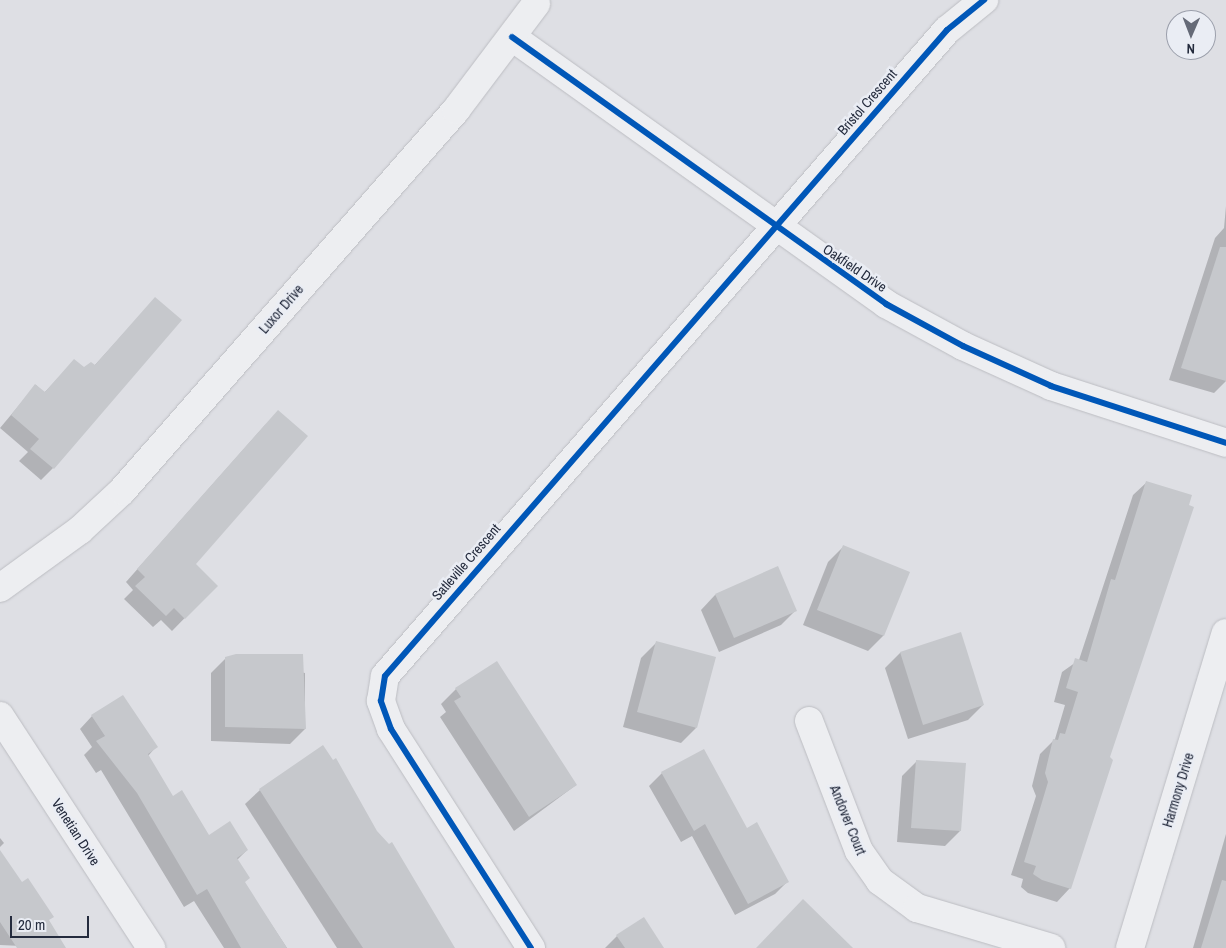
<!DOCTYPE html>
<style>
body{margin:0}
#map{position:relative;width:1226px;height:948px;overflow:hidden;background:#dedfe4;font-family:"Archivo Narrow",sans-serif}
div>[style]{position:absolute}
[style*='--x']{left:calc(var(--x)*1px);top:calc(var(--y)*1px);width:calc(var(--w)*1px);rotate:calc(var(--a)*1deg)}
.shadow>*{inset:0;background:#0003}
.building>*{inset:0;background:#c6c8cc}
.roads{filter:drop-shadow(0 0 1px #bcbdc2) drop-shadow(0 0 1px #bcbdc2)}
.minor>*{height:28px;margin:-14px;padding:0 14px;transform-origin:14px;border-radius:14px;background:#edeef1}
.cycleway>*{height:6px;margin:-3px;padding:0 3px;transform-origin:3px;border-radius:3px;background:#0057b8}
span{translate:-50% -50%;white-space:nowrap;text-align:center;line-height:1.15;-webkit-text-stroke:5px #eaedf4;paint-order:stroke}
.street-label{font-size:14px;color:#242b3d}
.north{position:absolute;left:1166px;top:10px;width:50px;height:50px;box-sizing:border-box;background:#eaedf4;border:1px solid #9b9fab;border-radius:50%;rotate:181deg;font-size:14px;font-weight:700;line-height:20px;text-align:center;color:#242b3d}
.north::after{content:'';display:block;margin:auto;width:18px;height:22px;background:#656a77;clip-path:polygon(50% 0,100% 100%,50% 72%,0 100%)}
.scale{position:absolute;left:10px;top:916px;width:79px;height:22px;box-sizing:border-box;border:2px solid #242b3d;border-top:0;padding-left:6px;font-size:15px;line-height:18px;white-space:nowrap;color:#242b3d;-webkit-text-stroke:4px #eaedf4;paint-order:stroke}
</style>
<div id="map">
<div class="shadow">
<div style="clip-path:polygon(1226px 206px,1226px 381px,1214px 393px,1169px 380px,1215px 238px,1224px 228px)"></div>
<div style="clip-path:polygon(155px 299px,53px 468px,41px 480px,19px 461px,28px 452px,0 428px,36px 385px,44px 393px,74px 361px,83px 369px,94px 366px)"></div>
<div style="clip-path:polygon(266px 424px,194px 564px,216px 586px,172px 631px,161px 620px,153px 627px,124px 599px,133px 590px,126px 582px)"></div>
<div style="clip-path:polygon(1147px 482px,1108px 757px,1070px 888px,1057px 902px,1028px 893px,1021px 887px,1023px 879px,1011px 875px,1036px 796px,1032px 786px,1040px 754px,1055px 739px,1065px 705px,1054px 702px,1062px 672px,1079px 660px,1133px 495px)"></div>
<div style="clip-path:polygon(843px 547px,908px 573px,883px 636px,868px 651px,803px 625px,828px 562px)"></div>
<div style="clip-path:polygon(715px 595px,796px 610px,781px 625px,719px 652px,701px 610px)"></div>
<div style="clip-path:polygon(960px 634px,983px 705px,968px 720px,908px 739px,885px 668px,900px 653px)"></div>
<div style="clip-path:polygon(656px 643px,696px 728px,681px 743px,623px 727px,641px 658px)"></div>
<div style="clip-path:polygon(226px 658px,305px 673px,305px 729px,290px 744px,211px 741px,211px 673px)"></div>
<div style="clip-path:polygon(496px 663px,576px 785px,514px 831px,440px 717px,446px 712px,441px 704px,456px 689px)"></div>
<div style="clip-path:polygon(92px 716px,156px 747px,148px 756px,173px 798px,209px 836px,247px 850px,237px 860px,244px 883px,287px 948px,224px 948px,194px 901px,184px 907px,101px 770px,96px 773px,84px 755px,92px 747px,80px 729px)"></div>
<div style="clip-path:polygon(917px 761px,960px 831px,945px 846px,897px 842px,902px 776px)"></div>
<div style="clip-path:polygon(662px 773px,747px 830px,788px 881px,775px 894px,735px 915px,692px 836px,681px 842px,649px 786px)"></div>
<div style="clip-path:polygon(260px 790px,454px 948px,337px 948px,245px 804px)"></div>
<div style="clip-path:polygon(1226px 834px,1226px 948px,1193px 948px)"></div>
<div style="clip-path:polygon(0 838px,4px 843px,0 847px)"></div>
<div style="clip-path:polygon(0 852px,48px 921px,65px 948px,0 945px)"></div>
<div style="clip-path:polygon(617px 936px,662px 948px,605px 948px)"></div>
</div>
<div class="building">
<div style="clip-path:polygon(1220px 247px,1226px 247px,1226px 381px,1181px 368px)"></div>
<div style="clip-path:polygon(155px 297px,182px 320px,54px 469px,30px 449px,39px 439px,11px 415px,35px 384px,45px 392px,74px 359px,84px 367px,91px 362px,95px 365px)"></div>
<div style="clip-path:polygon(278px 410px,308px 436px,196px 564px,218px 586px,185px 619px,174px 608px,166px 616px,135px 586px,145px 577px,137px 569px)"></div>
<div style="clip-path:polygon(1146px 481px,1192px 495px,1189px 505px,1194px 507px,1110px 757px,1113px 760px,1071px 889px,1042px 880px,1033px 874px,1036px 866px,1024px 862px,1048px 782px,1045px 773px,1053px 739px,1058px 740px,1060px 733px,1065px 734px,1078px 692px,1066px 688px,1075px 658px,1087px 662px,1111px 579px,1115px 580px)"></div>
<div style="clip-path:polygon(843px 545px,910px 572px,884px 636px,817px 610px)"></div>
<div style="clip-path:polygon(778px 566px,797px 611px,734px 638px,715px 594px)"></div>
<div style="clip-path:polygon(961px 632px,984px 705px,923px 725px,900px 652px)"></div>
<div style="clip-path:polygon(656px 641px,716px 657px,697px 728px,637px 712px)"></div>
<div style="clip-path:polygon(236px 654px,303px 654px,306px 729px,225px 727px,225px 657px)"></div>
<div style="clip-path:polygon(497px 661px,577px 785px,529px 817px,454px 701px,461px 697px,455px 688px)"></div>
<div style="clip-path:polygon(123px 695px,158px 747px,148px 754px,173px 796px,182px 790px,209px 835px,230px 821px,248px 850px,237px 858px,250px 878px,245px 882px,287px 948px,241px 948px,207px 889px,197px 895px,137px 793px,96px 741px,105px 736px,91px 715px)"></div>
<div style="clip-path:polygon(323px 745px,333px 760px,336px 758px,377px 831px,389px 844px,392px 842px,455px 948px,363px 948px,296px 847px,259px 789px)"></div>
<div style="clip-path:polygon(704px 749px,747px 828px,757px 822px,789px 882px,748px 904px,705px 824px,694px 831px,661px 772px)"></div>
<div style="clip-path:polygon(916px 760px,966px 763px,961px 831px,911px 828px)"></div>
<div style="clip-path:polygon(0 850px,22px 882px,28px 878px,54px 917px,49px 920px,66px 948px,17px 948px,0 922px)"></div>
<div style="clip-path:polygon(1222px 880px,1226px 881px,1226px 948px,1201px 948px)"></div>
<div style="clip-path:polygon(803px 899px,853px 948px,756px 948px)"></div>
<div style="clip-path:polygon(644px 917px,664px 948px,625px 948px,616px 935px)"></div>
</div>
<div class="roads">
<div class="minor">
<div style="--x:512;--y:37;--w:460;--a:35.5"></div>
<div style="--x:886;--y:304;--w:88;--a:28.6"></div>
<div style="--x:963;--y:346;--w:97;--a:24.4"></div>
<div style="--x:1051;--y:386;--w:184;--a:18"></div>
<div style="--x:0;--y:588;--w:99;--a:-35.9"></div>
<div style="--x:80;--y:530;--w:57;--a:-42.9"></div>
<div style="--x:122;--y:491;--w:507;--a:-48.76"></div>
<div style="--x:456;--y:110;--w:133;--a:-53"></div>
<div style="--x:0;--y:716;--w:277;--a:56.9"></div>
<div style="--x:809;--y:721;--w:139;--a:69"></div>
<div style="--x:859;--y:851;--w:37;--a:55"></div>
<div style="--x:880;--y:881;--w:46;--a:36.1"></div>
<div style="--x:917;--y:908;--w:140;--a:16.6"></div>
<div style="--x:531;--y:948;--w:260;--a:-122.6"></div>
<div style="--x:391;--y:729;--w:30;--a:-110"></div>
<div style="--x:381;--y:701;--w:25;--a:-81"></div>
<div style="--x:385;--y:676;--w:856;--a:-48.98"></div>
<div style="--x:947;--y:30;--w:48;--a:-39"></div>
<div style="--x:1130;--y:948;--w:329;--a:-73.1"></div>
</div>
</div>
<div class="cycleway">
<div style="--x:512;--y:37;--w:460;--a:35.5"></div>
<div style="--x:886;--y:304;--w:88;--a:28.6"></div>
<div style="--x:963;--y:346;--w:97;--a:24.4"></div>
<div style="--x:1051;--y:386;--w:184;--a:18"></div>
<div style="--x:531;--y:948;--w:260;--a:-122.6"></div>
<div style="--x:391;--y:729;--w:30;--a:-110"></div>
<div style="--x:381;--y:701;--w:25;--a:-81"></div>
<div style="--x:385;--y:676;--w:856;--a:-48.98"></div>
<div style="--x:947;--y:30;--w:48;--a:-39"></div>
</div>
<div class="street-label">
<span style="left:867px;top:102px;rotate:-49deg">Bristol Crescent</span>
<span style="left:855px;top:268px;rotate:34deg">Oakfield Drive</span>
<span style="left:281px;top:309px;rotate:-49deg">Luxor Drive</span>
<span style="left:466px;top:562px;rotate:-49deg">Satleville Crescent</span>
<span style="left:1178px;top:790px;rotate:-73deg">Harmony Drive</span>
<span style="left:848px;top:820px;rotate:68deg">Andover Court</span>
<span style="left:76px;top:832px;rotate:57deg">Venetian Drive</span>
</div>
<div class="north">N</div>
<div class="scale">20 m</div>
</div>
